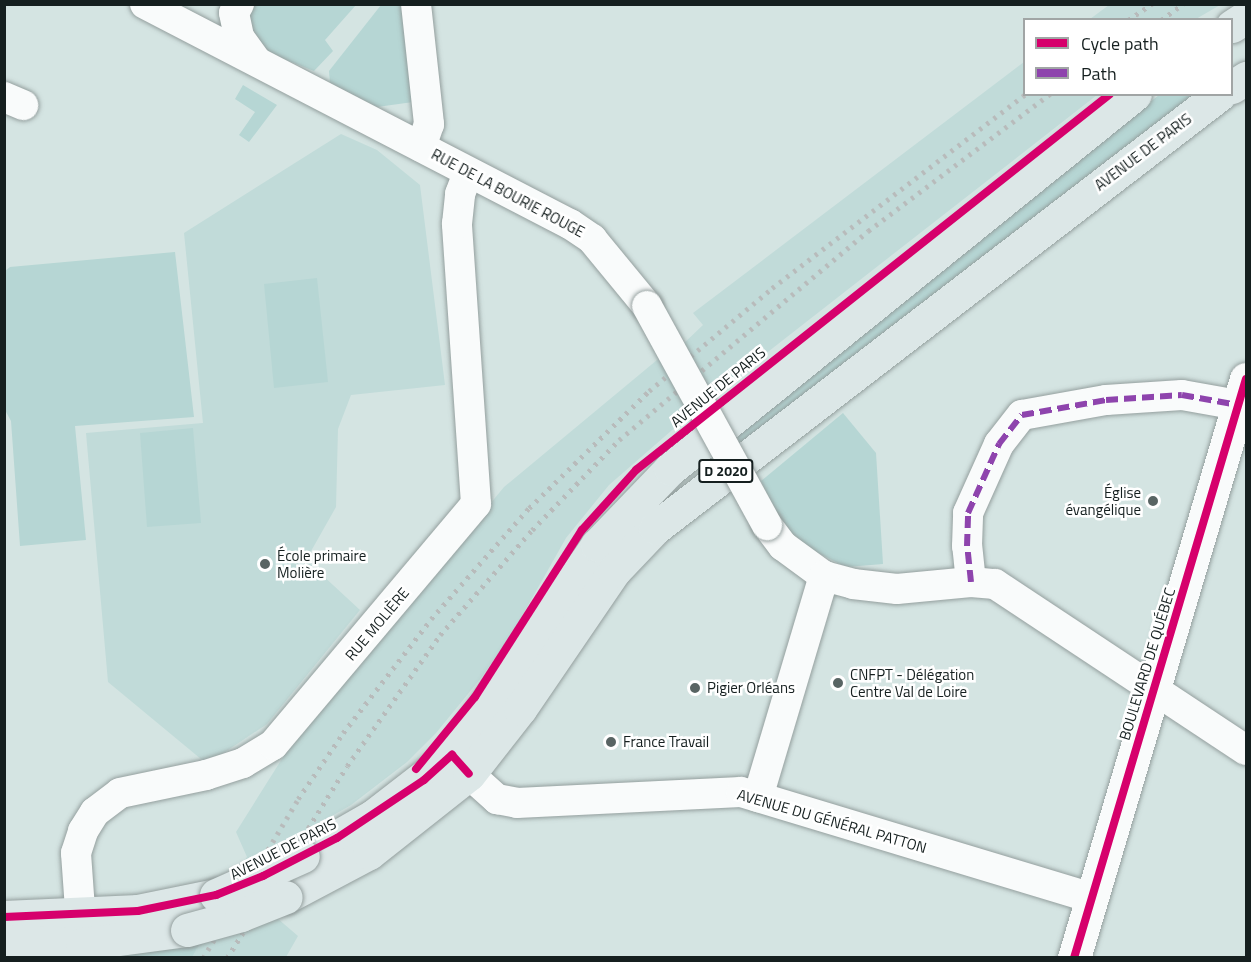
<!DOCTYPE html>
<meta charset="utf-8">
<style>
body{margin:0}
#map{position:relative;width:1251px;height:962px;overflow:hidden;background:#d4e4e2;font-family:"Titillium Web",sans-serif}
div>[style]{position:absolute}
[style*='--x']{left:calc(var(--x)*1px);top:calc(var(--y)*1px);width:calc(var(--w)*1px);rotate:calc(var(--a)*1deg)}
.built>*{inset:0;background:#c1dbd9}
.green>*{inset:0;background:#b6d6d4}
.roads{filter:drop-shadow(0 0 2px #949f9e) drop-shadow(0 0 2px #949f9e)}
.minor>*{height:30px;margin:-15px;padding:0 15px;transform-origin:15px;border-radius:15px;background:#f9fbfb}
.secondary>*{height:33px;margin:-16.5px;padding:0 16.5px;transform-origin:16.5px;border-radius:16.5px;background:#f9fbfb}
.primary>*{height:33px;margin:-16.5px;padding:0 16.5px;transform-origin:16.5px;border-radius:16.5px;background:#dce7e7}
.rail>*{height:4.5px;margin-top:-2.25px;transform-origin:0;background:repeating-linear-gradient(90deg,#b8bbbb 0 3px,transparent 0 9px)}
.bridges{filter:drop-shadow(0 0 2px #949f9e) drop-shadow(0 0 2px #949f9e)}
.minor-bridge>*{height:30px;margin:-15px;padding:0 15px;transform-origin:15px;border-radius:15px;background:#f9fbfb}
.primary-bridge>*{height:33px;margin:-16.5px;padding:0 16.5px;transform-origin:16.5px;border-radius:16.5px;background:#dce7e7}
.quiet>*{height:6px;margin-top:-3px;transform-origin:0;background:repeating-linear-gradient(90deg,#8e44ad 0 12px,transparent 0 18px)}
.cycleway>*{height:8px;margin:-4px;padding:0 4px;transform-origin:4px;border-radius:4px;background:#d6006c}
.dots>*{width:16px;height:16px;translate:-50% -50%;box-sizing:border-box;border:3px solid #fff;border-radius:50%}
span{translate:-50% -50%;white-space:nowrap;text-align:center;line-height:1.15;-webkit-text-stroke:5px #fff;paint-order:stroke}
.shield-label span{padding:2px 4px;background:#fff;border:2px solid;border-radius:4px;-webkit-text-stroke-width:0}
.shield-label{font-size:14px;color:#151f1f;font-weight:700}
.street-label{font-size:15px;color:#151f1f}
.poi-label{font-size:15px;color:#151f1f}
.right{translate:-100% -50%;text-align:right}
.left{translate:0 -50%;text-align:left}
.frame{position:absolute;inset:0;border:6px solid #151f1f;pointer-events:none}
.legend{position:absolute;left:1023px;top:18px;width:210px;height:78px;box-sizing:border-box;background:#fff;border:2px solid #a1a5a5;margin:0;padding:8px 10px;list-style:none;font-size:18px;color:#151f1f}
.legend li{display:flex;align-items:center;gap:12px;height:30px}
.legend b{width:30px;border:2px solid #a1a5a5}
</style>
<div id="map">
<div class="built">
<div style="clip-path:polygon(1109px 5px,1109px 4px,1220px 5px,1196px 19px,1090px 19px)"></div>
<div style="clip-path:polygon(1024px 62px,1024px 94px,1097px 95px,710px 397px,609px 485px,566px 538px,513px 632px,481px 678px,436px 733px,407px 762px,351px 805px,316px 825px,277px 918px,298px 936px,286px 957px,165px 958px,247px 857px,236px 832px,285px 754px,504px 487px,657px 360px,681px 346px,703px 325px,693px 313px)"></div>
<div style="clip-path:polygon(341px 134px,377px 150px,420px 185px,445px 385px,351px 395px,338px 429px,336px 507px,306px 560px,360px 610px,267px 724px,207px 764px,108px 682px,86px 433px,203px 423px,184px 233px)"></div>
</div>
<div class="green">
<div style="clip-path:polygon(255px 5px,356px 5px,325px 40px,333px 51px,314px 71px,261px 50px,247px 20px)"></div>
<div style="clip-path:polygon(381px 5px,401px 5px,405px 10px,413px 102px,377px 107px,330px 83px,329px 71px)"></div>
<div style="clip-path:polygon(243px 85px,277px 105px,249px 142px,239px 135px,255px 112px,235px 99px)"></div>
<div style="clip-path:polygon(1159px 95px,1199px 95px,740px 447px,734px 421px,808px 372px)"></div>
<div style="clip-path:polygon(175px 252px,194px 417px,75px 426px,86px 540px,20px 546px,11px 421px,5px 410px,5px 271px,10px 267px)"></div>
<div style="clip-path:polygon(317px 278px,328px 382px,274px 388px,264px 284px)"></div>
<div style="clip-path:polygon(843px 413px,876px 453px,883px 564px,846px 567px,810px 549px,781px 523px,761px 481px)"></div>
<div style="clip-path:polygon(193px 428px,201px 523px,147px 527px,140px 433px)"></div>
<div style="clip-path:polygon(201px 941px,192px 957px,106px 958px,171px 948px)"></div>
</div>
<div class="roads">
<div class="minor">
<div style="--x:145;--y:4;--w:479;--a:27.4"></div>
<div style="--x:570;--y:224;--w:27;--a:34"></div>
<div style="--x:592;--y:239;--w:87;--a:50.6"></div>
<div style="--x:239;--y:4;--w:10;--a:119"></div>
<div style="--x:234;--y:13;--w:25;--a:78"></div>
<div style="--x:239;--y:37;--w:29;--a:54"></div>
<div style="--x:416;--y:4;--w:121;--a:83.8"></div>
<div style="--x:429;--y:124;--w:24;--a:109"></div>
<div style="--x:4;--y:97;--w:21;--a:23"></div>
<div style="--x:767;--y:525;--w:26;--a:53"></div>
<div style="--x:783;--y:546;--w:51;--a:36.2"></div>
<div style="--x:824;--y:576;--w:30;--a:15"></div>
<div style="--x:853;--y:584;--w:44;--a:6.5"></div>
<div style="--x:897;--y:589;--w:74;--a:-5.4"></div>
<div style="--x:971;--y:582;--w:24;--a:5"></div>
<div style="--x:995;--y:584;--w:301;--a:33.5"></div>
<div style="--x:971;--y:582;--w:36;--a:-96"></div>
<div style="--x:967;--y:546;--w:33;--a:-88"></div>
<div style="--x:968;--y:513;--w:76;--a:-65.8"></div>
<div style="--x:999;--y:444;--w:37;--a:-52"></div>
<div style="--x:1022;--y:415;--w:85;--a:-10.1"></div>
<div style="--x:1106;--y:400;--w:76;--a:-3.8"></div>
<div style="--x:1182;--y:395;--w:57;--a:10.1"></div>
<div style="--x:469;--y:774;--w:38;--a:42"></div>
<div style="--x:497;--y:799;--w:20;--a:11"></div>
<div style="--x:517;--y:803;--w:224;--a:-2.8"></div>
<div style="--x:741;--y:792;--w:366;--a:16.8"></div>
<div style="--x:758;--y:797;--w:231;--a:-73.4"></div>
<div style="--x:82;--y:937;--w:84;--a:-94.1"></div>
<div style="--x:76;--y:853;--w:23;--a:-72"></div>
<div style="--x:83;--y:831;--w:22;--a:-58"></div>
<div style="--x:95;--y:812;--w:31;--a:-37"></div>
<div style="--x:120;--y:793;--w:88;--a:-11.8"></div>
<div style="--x:206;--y:775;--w:39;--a:-18"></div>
<div style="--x:243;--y:763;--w:35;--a:-31"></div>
<div style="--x:273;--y:745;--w:315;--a:-49.9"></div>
<div style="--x:476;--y:504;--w:281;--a:-93.9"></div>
<div style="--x:457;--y:224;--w:30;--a:-84"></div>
<div style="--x:460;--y:194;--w:22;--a:-69"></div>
</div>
<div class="secondary">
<div style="--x:1074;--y:958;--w:604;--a:-73.46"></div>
</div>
<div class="primary">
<div style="--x:1232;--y:26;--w:17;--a:-33"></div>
<div style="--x:1232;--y:87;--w:17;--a:-33"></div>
<div style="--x:303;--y:856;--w:81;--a:-29.7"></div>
<div style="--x:373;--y:816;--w:100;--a:-37.7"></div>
<div style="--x:452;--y:755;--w:255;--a:-55.4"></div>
<div style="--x:597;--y:545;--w:105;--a:-46.2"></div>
<div style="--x:670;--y:469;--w:597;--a:-38.88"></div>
<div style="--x:286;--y:897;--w:94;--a:-27.9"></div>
<div style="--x:369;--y:853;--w:127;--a:-38.3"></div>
<div style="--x:469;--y:774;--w:83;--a:-51.9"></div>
<div style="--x:520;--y:709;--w:167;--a:-55.7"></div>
<div style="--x:614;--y:571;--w:59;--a:-46.4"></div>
<div style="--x:655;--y:528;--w:712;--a:-37.53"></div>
<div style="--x:4;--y:917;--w:134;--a:-2.6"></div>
<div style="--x:138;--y:911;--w:80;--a:-11.6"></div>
<div style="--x:4;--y:941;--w:78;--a:2.2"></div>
<div style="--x:82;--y:944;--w:106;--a:-7.6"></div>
</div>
</div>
<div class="rail">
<div style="--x:1128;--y:20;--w:29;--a:-34"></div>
<div style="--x:1161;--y:20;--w:27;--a:-36"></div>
<div style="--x:203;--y:958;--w:185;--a:-59.1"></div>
<div style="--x:298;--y:799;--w:80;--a:-55.7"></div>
<div style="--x:343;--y:733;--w:144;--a:-52.3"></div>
<div style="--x:431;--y:619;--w:148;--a:-48.6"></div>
<div style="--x:529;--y:508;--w:168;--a:-44.3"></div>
<div style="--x:649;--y:391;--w:160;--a:-39.9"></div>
<div style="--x:772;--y:288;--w:320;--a:-37.4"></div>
<div style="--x:227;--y:958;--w:226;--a:-58"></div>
<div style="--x:347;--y:766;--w:161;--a:-54.6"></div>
<div style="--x:440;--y:635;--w:140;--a:-48.8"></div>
<div style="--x:532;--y:530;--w:125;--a:-46"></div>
<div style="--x:619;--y:440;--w:325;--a:-40"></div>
<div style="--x:868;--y:231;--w:228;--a:-37"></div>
</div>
<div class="bridges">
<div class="minor-bridge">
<div style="--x:647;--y:306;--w:250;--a:61.3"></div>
</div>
<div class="primary-bridge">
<div style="--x:216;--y:895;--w:95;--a:-24.1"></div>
<div style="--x:187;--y:930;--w:56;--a:-15.5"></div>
<div style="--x:241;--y:915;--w:48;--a:-21.8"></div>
</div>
</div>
<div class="quiet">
<div style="--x:971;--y:582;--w:36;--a:-96"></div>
<div style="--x:967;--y:546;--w:33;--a:-88"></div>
<div style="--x:968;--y:513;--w:76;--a:-65.8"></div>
<div style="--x:999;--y:444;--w:37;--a:-52"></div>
<div style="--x:1022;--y:415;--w:85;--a:-10.1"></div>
<div style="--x:1106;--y:400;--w:76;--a:-3.8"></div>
<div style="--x:1182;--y:395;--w:57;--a:10.1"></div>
</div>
<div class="cycleway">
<div style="--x:416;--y:769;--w:93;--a:-50.7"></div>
<div style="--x:475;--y:697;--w:198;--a:-57.4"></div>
<div style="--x:582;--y:530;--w:81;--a:-48"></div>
<div style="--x:636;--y:470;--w:605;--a:-38.42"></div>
<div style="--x:4;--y:917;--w:134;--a:-2.6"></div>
<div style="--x:138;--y:911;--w:80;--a:-11.6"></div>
<div style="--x:216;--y:895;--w:51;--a:-22"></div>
<div style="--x:263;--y:876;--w:83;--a:-27.2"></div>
<div style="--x:337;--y:838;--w:105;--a:-33.7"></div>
<div style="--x:424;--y:780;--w:38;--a:-42"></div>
<div style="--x:452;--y:755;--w:25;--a:48"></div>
<div style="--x:1074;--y:958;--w:604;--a:-73.46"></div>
</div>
<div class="dots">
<div style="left:1153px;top:501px;background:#586463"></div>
<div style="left:265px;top:564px;background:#586463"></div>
<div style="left:838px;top:683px;background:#586463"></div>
<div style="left:695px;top:688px;background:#586463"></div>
<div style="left:611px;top:742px;background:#586463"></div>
</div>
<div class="shield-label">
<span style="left:726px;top:471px">D 2020</span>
</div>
<div class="street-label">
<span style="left:1143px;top:152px;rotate:-37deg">AVENUE DE PARIS</span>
<span style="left:508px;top:193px;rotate:28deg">RUE DE LA BOURIE ROUGE</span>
<span style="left:718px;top:387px;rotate:-39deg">AVENUE DE PARIS</span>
<span style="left:377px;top:624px;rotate:-50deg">RUE MOLIÈRE</span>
<span style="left:1147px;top:664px;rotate:-73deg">BOULEVARD DE QUÉBEC</span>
<span style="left:832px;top:821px;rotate:16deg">AVENUE DU GÉNÉRAL PATTON</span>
<span style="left:283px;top:849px;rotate:-27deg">AVENUE DE PARIS</span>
</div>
<div class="poi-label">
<span class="right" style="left:1141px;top:501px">Église<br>évangélique</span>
<span class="left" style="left:277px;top:564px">École primaire<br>Molière</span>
<span class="left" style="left:850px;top:683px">CNFPT - Délégation<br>Centre Val de Loire</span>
<span class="left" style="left:707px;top:688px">Pigier Orléans</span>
<span class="left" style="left:623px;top:742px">France Travail</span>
</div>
<div class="frame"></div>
<ul class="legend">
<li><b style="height:8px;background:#d6006c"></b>Cycle path</li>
<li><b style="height:8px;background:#8e44ad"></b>Path</li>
</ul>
</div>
